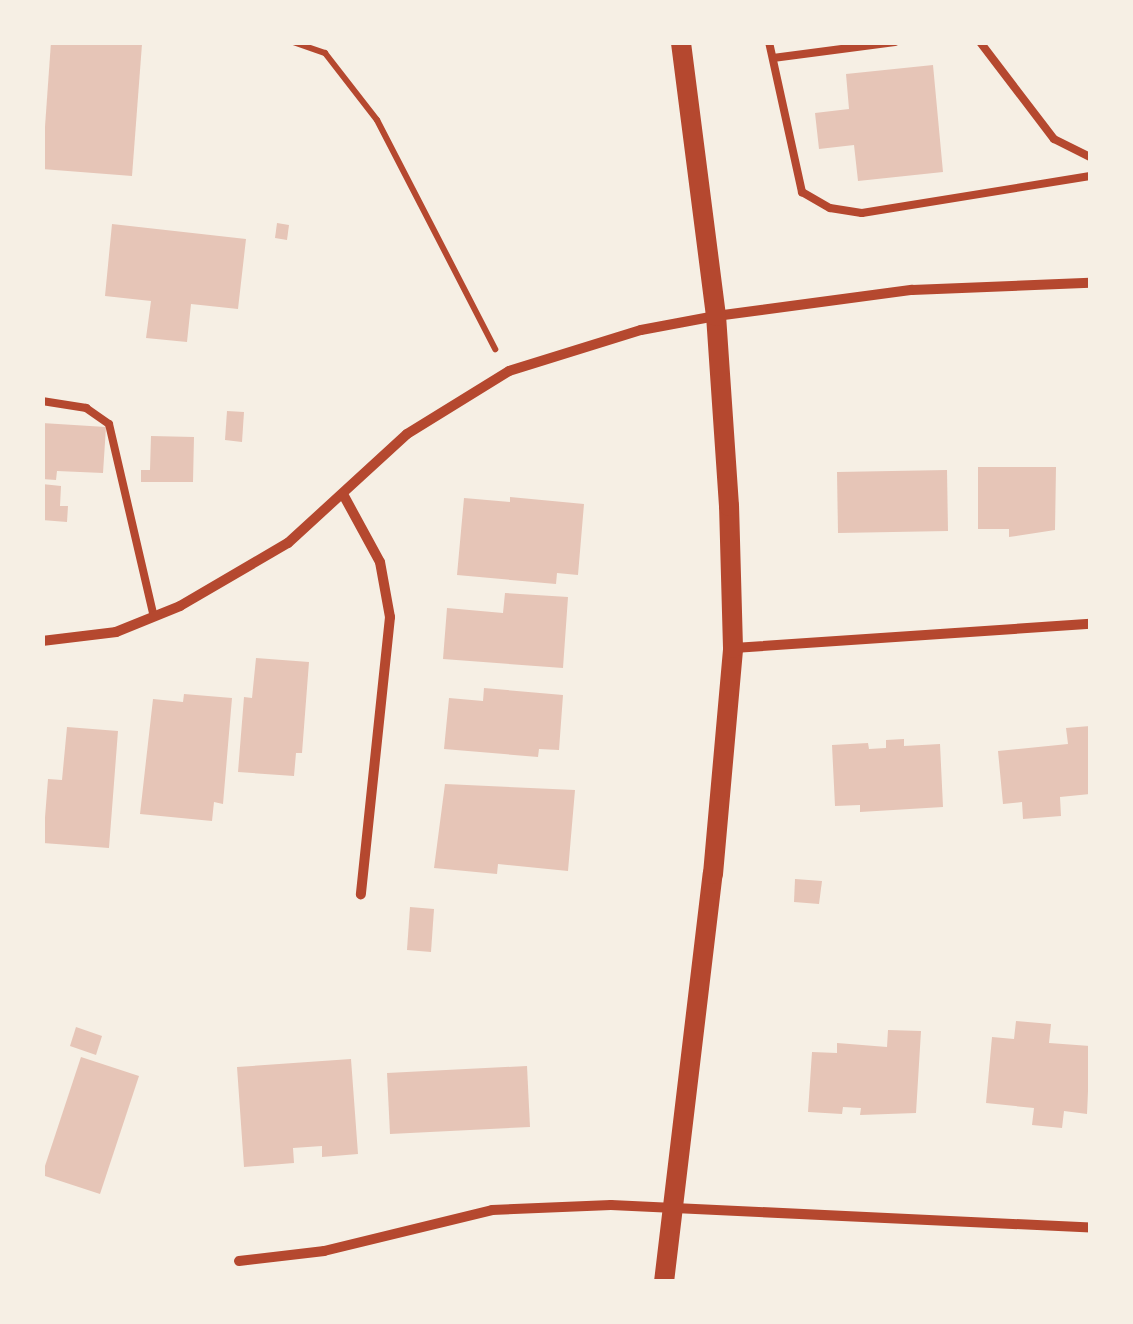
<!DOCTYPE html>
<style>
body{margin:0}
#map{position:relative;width:1133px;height:1324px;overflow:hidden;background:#f6efe4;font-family:"Alegreya Sans",sans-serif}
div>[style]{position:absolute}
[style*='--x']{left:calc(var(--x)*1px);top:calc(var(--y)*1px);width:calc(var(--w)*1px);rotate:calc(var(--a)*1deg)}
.building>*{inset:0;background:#e6c5b7}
.path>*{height:6px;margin:-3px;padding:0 3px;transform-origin:3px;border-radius:3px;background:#b5482f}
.service>*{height:8px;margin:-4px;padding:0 4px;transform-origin:4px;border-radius:4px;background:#b5482f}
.minor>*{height:10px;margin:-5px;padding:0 5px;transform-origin:5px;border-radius:5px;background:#b5482f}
.secondary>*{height:20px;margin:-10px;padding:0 10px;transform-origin:10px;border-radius:10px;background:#b5482f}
span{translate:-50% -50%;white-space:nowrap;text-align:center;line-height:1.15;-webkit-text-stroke:10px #f6efe4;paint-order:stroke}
.frame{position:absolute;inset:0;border:45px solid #f6efe4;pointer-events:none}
</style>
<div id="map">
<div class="building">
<div style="clip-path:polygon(51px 42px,142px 44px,132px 176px,42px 169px)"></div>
<div style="clip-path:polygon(933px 65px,943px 172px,858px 181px,854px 145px,819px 149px,815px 113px,849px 109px,846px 74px)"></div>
<div style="clip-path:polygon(277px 223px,289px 225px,287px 240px,275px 238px)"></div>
<div style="clip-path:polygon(112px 224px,246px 239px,238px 309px,191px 304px,187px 342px,146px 338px,151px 301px,105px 296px)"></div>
<div style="clip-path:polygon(227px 411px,244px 412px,242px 442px,225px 440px)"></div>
<div style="clip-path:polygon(42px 423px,106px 427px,103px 473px,57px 471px,56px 480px,42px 479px)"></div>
<div style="clip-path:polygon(151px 436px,194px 437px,193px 482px,141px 482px,141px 470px,150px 470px)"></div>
<div style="clip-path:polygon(978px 467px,1056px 467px,1055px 530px,1009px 537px,1009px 529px,978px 529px)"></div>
<div style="clip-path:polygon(947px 470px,948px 531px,838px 533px,837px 472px)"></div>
<div style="clip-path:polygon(42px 484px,61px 486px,60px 506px,68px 506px,67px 522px,42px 520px)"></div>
<div style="clip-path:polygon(510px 497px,584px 504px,578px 575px,557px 573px,556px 584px,457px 575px,464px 498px,510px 502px)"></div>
<div style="clip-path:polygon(505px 593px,568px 597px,563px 668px,443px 659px,447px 608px,503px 613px)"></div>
<div style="clip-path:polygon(256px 658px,309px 662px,302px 753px,296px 753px,294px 776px,238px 772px,244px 697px,252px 698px)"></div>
<div style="clip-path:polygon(484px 688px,563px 695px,559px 750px,539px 749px,538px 757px,444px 749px,449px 698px,483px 701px)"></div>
<div style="clip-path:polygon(184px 694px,232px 698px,223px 804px,214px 802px,212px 821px,140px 814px,153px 699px,183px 702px)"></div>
<div style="clip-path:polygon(1090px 726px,1090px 794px,1060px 797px,1061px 816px,1023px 819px,1022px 802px,1003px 804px,998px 751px,1068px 744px,1066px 728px)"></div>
<div style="clip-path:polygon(67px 727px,118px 731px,109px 848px,43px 843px,48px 779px,62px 780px)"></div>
<div style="clip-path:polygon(904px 739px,904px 746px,940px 744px,943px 807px,860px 812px,860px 805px,835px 806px,832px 745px,868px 743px,869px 749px,886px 748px,886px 740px)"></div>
<div style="clip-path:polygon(445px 784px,575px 790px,568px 871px,498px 864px,497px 874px,434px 868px)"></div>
<div style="clip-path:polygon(795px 879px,822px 881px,819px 904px,794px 902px)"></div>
<div style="clip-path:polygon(410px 907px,434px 909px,431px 952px,407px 950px)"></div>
<div style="clip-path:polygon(1016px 1021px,1051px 1024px,1049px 1043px,1090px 1046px,1087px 1114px,1064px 1111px,1062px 1128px,1032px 1125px,1034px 1108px,986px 1103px,992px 1037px,1014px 1039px)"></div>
<div style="clip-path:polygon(76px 1027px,102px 1036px,96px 1055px,70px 1046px)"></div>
<div style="clip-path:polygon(888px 1030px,921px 1031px,916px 1113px,860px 1115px,861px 1108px,843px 1107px,842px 1114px,808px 1112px,812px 1052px,837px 1053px,837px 1043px,887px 1047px)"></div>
<div style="clip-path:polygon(81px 1057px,139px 1076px,100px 1194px,42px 1175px)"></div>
<div style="clip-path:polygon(351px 1059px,358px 1154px,322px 1157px,322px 1146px,293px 1148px,294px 1163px,244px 1167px,237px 1067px)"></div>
<div style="clip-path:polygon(527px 1066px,530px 1127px,390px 1134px,387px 1073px)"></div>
</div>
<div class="path">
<div style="--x:293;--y:42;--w:34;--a:19"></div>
<div style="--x:325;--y:53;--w:85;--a:52.2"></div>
<div style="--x:377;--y:120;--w:258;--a:62.7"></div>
</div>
<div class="service">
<div style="--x:769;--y:42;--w:154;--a:77.6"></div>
<div style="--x:802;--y:192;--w:32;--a:30"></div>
<div style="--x:830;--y:208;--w:32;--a:9"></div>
<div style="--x:862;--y:213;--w:231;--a:-9.2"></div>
<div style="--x:980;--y:42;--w:122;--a:52.7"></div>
<div style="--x:1054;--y:139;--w:40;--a:26.6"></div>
<div style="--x:773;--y:58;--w:123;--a:-7.5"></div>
<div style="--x:42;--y:401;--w:45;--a:9"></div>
<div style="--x:86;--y:408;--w:28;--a:35"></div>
<div style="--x:109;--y:424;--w:198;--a:76.9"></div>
</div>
<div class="minor">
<div style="--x:344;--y:496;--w:75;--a:61.4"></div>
<div style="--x:380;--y:562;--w:56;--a:79.7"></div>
<div style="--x:390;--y:617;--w:279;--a:96"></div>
<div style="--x:42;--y:641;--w:75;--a:-6.9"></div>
<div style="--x:116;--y:632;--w:69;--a:-22.1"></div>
<div style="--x:180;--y:606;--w:125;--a:-30.3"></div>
<div style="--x:288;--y:543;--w:161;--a:-42.5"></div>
<div style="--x:407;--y:434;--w:120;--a:-31.7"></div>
<div style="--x:509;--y:371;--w:138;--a:-17.3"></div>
<div style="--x:641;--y:330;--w:76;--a:-10.6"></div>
<div style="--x:716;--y:316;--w:198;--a:-7.6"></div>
<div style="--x:912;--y:290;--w:178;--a:-2.3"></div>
<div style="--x:734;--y:648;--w:357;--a:-3.9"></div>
<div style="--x:239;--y:1261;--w:86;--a:-6.7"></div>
<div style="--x:324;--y:1251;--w:173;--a:-13.7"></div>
<div style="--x:492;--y:1210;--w:119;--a:-2.4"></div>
<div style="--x:611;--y:1205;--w:480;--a:2.7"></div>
</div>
<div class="secondary">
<div style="--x:664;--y:1282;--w:411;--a:-83.2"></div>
<div style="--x:713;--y:874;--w:227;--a:-84.9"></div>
<div style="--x:733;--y:648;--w:142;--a:-91.6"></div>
<div style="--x:729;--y:506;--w:190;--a:-93.9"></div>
<div style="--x:716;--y:316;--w:276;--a:-97.3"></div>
</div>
<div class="frame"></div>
</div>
